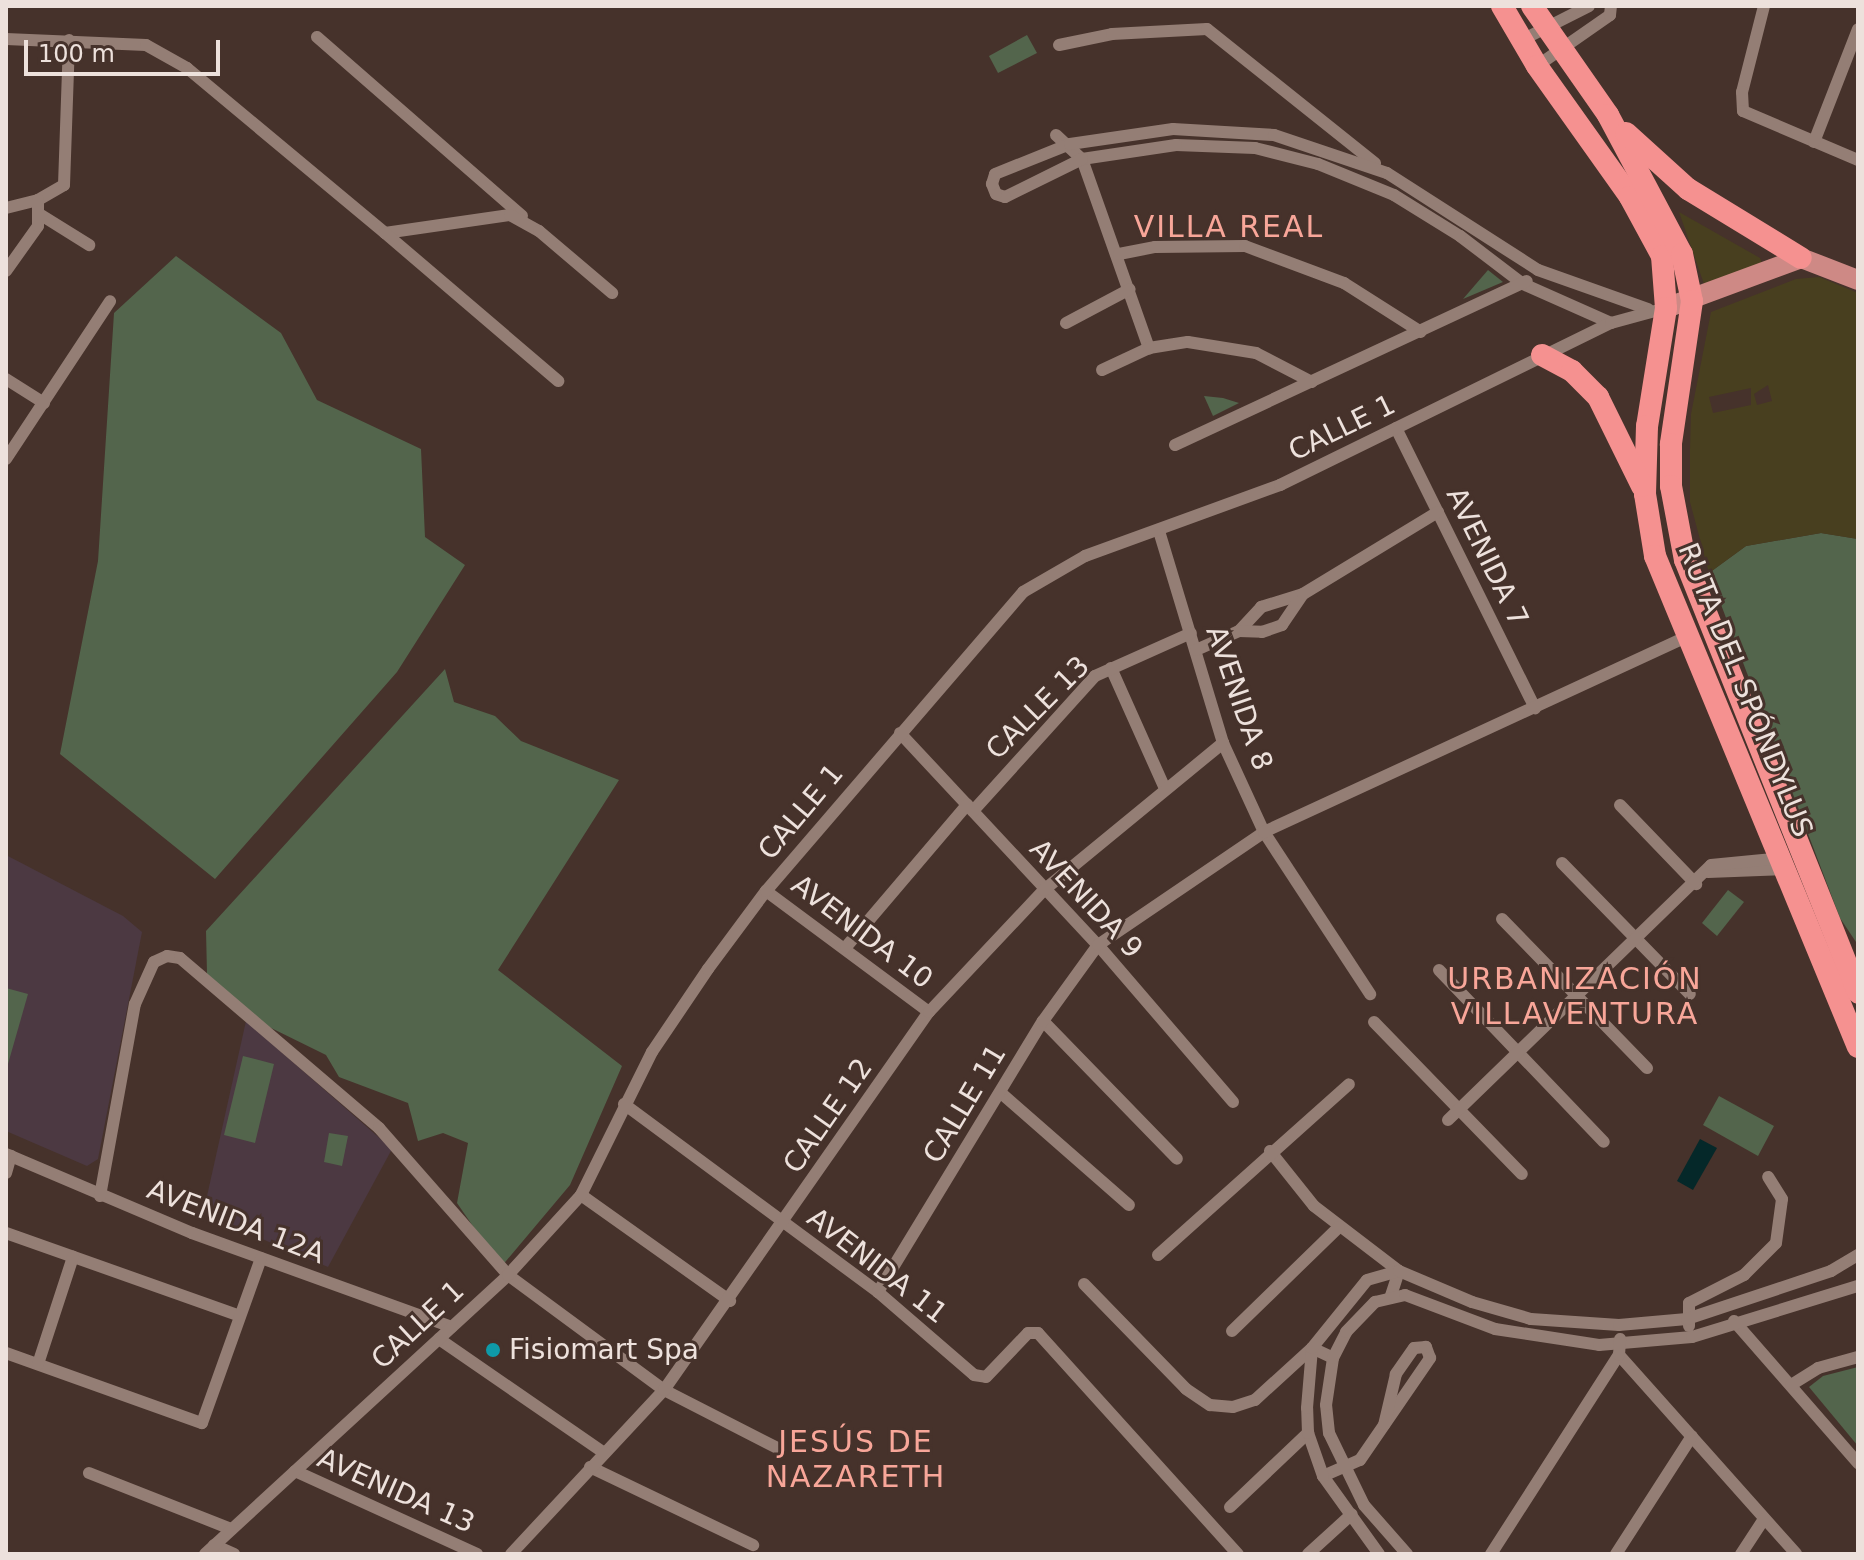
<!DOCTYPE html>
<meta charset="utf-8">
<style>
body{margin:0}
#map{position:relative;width:1864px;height:1560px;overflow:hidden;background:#46322b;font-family:"DejaVu Sans",sans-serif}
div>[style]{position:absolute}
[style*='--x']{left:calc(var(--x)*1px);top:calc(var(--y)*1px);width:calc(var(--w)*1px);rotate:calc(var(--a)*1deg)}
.education>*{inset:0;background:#4c3942}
.green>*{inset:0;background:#53654c}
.sand>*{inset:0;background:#483f1f}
.water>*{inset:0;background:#052829}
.street>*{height:12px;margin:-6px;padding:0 6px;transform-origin:6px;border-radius:6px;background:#947e75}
.primary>*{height:20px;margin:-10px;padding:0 10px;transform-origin:10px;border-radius:10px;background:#ce8985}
.highway>*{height:22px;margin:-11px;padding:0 11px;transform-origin:11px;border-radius:11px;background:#f59190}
.dots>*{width:22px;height:22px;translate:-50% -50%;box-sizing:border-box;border:4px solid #46322b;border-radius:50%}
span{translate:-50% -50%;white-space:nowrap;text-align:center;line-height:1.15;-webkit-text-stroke:6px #46322b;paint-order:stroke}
.street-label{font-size:28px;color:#ede1dc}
.poi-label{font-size:28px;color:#ede1dc}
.left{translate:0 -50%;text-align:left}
.neighbourhood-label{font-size:30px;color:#f8a699;letter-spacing:2px}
.frame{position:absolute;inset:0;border:8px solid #ede1dc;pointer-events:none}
.scale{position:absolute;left:24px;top:40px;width:196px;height:36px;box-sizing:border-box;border:4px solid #ede1dc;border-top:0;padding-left:10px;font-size:24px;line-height:28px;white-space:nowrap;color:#ede1dc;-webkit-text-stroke:6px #46322b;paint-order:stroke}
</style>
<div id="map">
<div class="education">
<div style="clip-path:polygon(6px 855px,123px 916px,142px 932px,98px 1159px,87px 1166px,6px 1131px)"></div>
<div style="clip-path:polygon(246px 1021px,392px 1149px,328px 1267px,203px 1214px)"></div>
</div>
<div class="green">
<div style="clip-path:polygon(1027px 35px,1037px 53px,998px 73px,989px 56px)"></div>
<div style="clip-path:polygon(176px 256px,281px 333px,317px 400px,421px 449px,425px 537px,465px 565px,397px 672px,215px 879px,60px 754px,98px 561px,114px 313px)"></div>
<div style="clip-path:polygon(1488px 270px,1503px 282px,1463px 299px)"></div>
<div style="clip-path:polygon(1204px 396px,1223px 398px,1239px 403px,1213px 416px)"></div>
<div style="clip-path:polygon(1821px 533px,1858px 539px,1858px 945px,1840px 918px,1709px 573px,1746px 546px)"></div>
<div style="clip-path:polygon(445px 669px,454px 702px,495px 716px,521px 741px,619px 780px,498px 970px,622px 1066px,570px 1185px,501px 1267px,457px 1203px,468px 1143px,443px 1133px,418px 1141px,408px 1103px,339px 1077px,326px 1055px,261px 1023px,207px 974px,206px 931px)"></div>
<div style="clip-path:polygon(1728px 890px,1744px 902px,1717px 936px,1702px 923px)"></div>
<div style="clip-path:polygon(6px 988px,28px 994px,6px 1071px)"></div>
<div style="clip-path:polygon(243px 1056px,274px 1064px,255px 1143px,224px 1135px)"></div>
<div style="clip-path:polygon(1719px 1096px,1774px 1126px,1758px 1156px,1703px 1125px)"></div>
<div style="clip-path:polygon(329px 1133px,348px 1136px,342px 1166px,324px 1162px)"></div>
<div style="clip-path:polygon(1858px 1367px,1858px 1446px,1809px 1387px,1823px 1376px)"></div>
</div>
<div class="sand">
<div style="clip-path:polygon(1679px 212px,1760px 258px,1762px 263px,1704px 284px)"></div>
<div style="clip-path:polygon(evenodd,1819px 277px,1858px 293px,1858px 539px,1821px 533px,1746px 546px,1709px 573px,1690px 502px,1690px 450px,1691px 414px,1711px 312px,1796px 279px,1819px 277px,1768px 385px,1772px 401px,1757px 405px,1754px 394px,1768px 385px,1819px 277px,1751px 388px,1751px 405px,1713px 413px,1709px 397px,1751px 388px)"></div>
</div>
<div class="water">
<div style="clip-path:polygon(1700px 1139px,1717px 1148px,1693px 1190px,1677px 1181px)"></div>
</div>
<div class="street">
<div style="--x:1764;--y:6;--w:89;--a:104.3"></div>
<div style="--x:1742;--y:92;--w:19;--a:87"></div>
<div style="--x:1743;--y:111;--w:125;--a:23.1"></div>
<div style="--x:317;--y:37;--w:272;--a:41.1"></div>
<div style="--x:6;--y:39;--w:140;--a:2.5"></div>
<div style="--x:146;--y:45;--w:47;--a:29.3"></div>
<div style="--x:187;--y:68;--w:258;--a:39.8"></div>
<div style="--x:385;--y:233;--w:126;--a:-8.2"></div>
<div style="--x:510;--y:215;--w:33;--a:29"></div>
<div style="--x:539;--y:231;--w:96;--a:40.3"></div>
<div style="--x:1522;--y:40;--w:75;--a:-26.9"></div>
<div style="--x:1059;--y:45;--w:54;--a:-11.7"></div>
<div style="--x:1112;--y:34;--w:95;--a:-3"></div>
<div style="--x:1207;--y:29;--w:215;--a:38.6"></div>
<div style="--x:1537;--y:66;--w:89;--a:-34.9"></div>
<div style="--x:1610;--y:15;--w:9;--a:-84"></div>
<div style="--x:1056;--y:135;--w:35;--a:43"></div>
<div style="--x:1082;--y:159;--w:201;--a:70.5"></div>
<div style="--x:1814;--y:142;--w:121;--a:-68.7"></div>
<div style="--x:6;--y:208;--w:33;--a:-14"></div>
<div style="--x:38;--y:200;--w:30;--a:-30"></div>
<div style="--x:64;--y:185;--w:145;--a:-88"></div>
<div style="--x:41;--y:215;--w:57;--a:32"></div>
<div style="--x:385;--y:233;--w:228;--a:40.5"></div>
<div style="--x:1119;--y:254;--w:37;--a:-11"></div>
<div style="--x:1155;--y:247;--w:90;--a:-0.6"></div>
<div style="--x:1245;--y:246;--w:106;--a:20.5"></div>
<div style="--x:1344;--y:283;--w:91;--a:32.5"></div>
<div style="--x:6;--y:271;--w:55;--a:-54.6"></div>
<div style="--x:38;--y:226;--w:26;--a:-90"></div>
<div style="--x:1066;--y:323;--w:72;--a:-28"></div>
<div style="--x:1611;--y:323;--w:96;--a:-156.1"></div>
<div style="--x:1523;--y:284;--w:79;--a:-142.7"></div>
<div style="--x:1460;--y:236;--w:78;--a:-148.2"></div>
<div style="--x:1394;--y:195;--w:82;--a:-157.8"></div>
<div style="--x:1318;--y:164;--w:65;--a:-165.7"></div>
<div style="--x:1255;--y:148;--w:79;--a:-177.8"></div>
<div style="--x:1176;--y:145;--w:95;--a:171.5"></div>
<div style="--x:1082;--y:159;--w:86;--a:153.7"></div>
<div style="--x:1005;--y:197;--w:9;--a:-162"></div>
<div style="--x:996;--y:194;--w:11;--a:-112"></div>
<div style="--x:992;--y:184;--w:10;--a:-73"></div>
<div style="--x:995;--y:174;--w:81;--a:-21.8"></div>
<div style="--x:1070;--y:144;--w:104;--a:-8.3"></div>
<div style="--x:1173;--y:129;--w:101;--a:3.4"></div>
<div style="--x:1274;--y:135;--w:119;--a:18.6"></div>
<div style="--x:1387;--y:173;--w:179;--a:32.7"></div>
<div style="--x:1538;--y:270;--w:117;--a:19.5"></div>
<div style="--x:1102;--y:370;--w:52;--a:-25.1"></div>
<div style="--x:1149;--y:348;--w:39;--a:-9"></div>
<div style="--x:1188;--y:342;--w:69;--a:9.2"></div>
<div style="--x:1256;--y:353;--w:63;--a:27.4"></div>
<div style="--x:6;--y:379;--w:45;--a:32.3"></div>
<div style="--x:1396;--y:428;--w:313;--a:63.6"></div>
<div style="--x:1175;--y:445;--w:388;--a:-25"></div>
<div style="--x:6;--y:459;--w:189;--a:-56.6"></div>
<div style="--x:1159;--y:531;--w:221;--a:73.2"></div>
<div style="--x:1223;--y:743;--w:98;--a:65.3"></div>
<div style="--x:1264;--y:832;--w:194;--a:56.8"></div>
<div style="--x:1239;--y:631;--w:33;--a:-47"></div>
<div style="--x:1261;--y:607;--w:44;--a:-17.2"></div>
<div style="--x:1196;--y:650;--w:47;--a:-23.8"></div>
<div style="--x:1239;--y:631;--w:23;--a:2"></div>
<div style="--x:1262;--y:632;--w:21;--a:-19"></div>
<div style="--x:1282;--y:625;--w:37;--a:-56"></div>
<div style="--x:1303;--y:594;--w:158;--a:-31.3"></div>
<div style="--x:1111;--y:668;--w:133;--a:65.9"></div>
<div style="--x:900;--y:733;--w:290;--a:47"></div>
<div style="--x:1098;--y:945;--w:207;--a:49.3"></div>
<div style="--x:1620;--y:805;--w:110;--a:46.1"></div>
<div style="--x:973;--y:811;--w:182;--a:-47.9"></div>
<div style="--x:1095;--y:676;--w:105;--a:-24.1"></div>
<div style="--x:1562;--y:863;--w:183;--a:45.7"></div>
<div style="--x:1708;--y:872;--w:81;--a:-2.1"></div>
<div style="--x:766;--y:891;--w:203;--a:36.6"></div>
<div style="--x:1502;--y:919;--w:208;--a:45.8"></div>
<div style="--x:846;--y:947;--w:187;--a:-49.6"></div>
<div style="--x:1439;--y:970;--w:238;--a:46.2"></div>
<div style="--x:1043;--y:1021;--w:192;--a:45.8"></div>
<div style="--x:1374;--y:1022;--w:212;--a:45.8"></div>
<div style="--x:1001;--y:1093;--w:170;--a:41.2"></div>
<div style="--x:624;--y:1104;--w:316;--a:36.5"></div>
<div style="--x:878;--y:1292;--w:127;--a:40.8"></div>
<div style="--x:974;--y:1375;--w:12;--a:9"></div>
<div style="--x:986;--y:1377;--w:61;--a:-46.3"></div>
<div style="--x:1028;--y:1333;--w:10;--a:0"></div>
<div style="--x:1038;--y:1333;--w:298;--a:47.9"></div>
<div style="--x:1448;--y:1120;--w:366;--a:-44.1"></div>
<div style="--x:1711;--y:865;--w:72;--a:-5.6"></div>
<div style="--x:1270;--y:1151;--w:70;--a:51.3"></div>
<div style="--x:1314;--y:1206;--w:107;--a:37.4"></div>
<div style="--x:1399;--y:1271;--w:26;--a:108"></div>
<div style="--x:6;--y:1154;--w:202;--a:23"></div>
<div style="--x:192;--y:1233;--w:276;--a:19.9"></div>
<div style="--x:6;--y:1173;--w:18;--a:-74"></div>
<div style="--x:581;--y:1195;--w:183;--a:35.4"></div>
<div style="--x:100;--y:1196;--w:195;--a:-79.7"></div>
<div style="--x:135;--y:1004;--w:46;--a:-65.7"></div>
<div style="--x:154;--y:962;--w:14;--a:-25"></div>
<div style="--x:167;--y:956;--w:13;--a:9"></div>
<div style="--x:180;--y:958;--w:262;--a:40.5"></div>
<div style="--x:379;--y:1128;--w:196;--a:48.7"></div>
<div style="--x:508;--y:1275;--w:194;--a:36.4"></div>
<div style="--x:664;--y:1390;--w:131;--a:27.1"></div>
<div style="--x:6;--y:1233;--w:248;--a:19.5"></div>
<div style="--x:1158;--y:1255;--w:256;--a:-41.8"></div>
<div style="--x:1084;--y:1284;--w:146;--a:45.8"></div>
<div style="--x:1186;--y:1389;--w:29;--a:34"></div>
<div style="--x:1210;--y:1405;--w:23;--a:5"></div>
<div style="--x:1233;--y:1407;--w:23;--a:-18"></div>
<div style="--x:1255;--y:1400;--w:77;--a:-42.4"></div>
<div style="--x:1312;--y:1348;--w:23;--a:25"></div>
<div style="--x:878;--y:1292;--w:317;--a:-58.7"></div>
<div style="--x:1043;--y:1021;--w:94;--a:-54.1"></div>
<div style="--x:1098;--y:945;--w:201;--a:-34.2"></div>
<div style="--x:1264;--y:832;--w:465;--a:-24.8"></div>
<div style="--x:1734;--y:1321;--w:189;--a:48.9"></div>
<div style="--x:1689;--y:1326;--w:23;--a:-90"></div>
<div style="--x:1689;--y:1303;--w:62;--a:-27"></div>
<div style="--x:1744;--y:1275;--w:45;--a:-45"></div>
<div style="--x:1776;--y:1243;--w:44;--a:-82.2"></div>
<div style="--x:1782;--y:1199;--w:26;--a:-122"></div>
<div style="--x:1232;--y:1331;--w:149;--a:-44.2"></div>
<div style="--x:439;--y:1339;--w:201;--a:34.6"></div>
<div style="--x:6;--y:1353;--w:208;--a:19.7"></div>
<div style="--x:202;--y:1423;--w:175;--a:-70.3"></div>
<div style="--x:1619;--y:1355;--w:266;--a:48.3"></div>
<div style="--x:38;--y:1364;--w:113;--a:-71.9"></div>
<div style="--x:1791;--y:1385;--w:32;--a:-32"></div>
<div style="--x:1818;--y:1368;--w:41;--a:-15.4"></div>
<div style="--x:590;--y:1467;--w:181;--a:25.6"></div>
<div style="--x:295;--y:1471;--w:200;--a:24.5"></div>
<div style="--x:89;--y:1473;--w:153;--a:21.5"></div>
<div style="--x:1323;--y:1476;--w:40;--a:-23.4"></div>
<div style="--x:1360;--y:1460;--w:124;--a:-55.5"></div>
<div style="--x:1430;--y:1358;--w:12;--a:-110"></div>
<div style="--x:1426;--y:1347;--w:12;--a:175"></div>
<div style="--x:1414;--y:1348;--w:32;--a:125"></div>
<div style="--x:1396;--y:1374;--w:52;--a:103.2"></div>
<div style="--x:1230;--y:1507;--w:108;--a:-43.5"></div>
<div style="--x:214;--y:1545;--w:22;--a:24"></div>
<div style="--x:205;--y:1554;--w:412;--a:-42.6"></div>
<div style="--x:508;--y:1275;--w:108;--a:-47.6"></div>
<div style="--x:581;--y:1195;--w:160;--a:-63.6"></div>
<div style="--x:652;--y:1052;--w:100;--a:-56"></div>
<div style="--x:708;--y:969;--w:97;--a:-53.4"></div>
<div style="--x:766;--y:891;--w:394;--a:-49.3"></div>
<div style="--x:1023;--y:592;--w:72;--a:-30.1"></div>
<div style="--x:1085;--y:556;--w:208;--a:-20"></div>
<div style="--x:1280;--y:485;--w:369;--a:-26.1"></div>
<div style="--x:1611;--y:323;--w:57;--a:-15.3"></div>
<div style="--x:511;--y:1554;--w:224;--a:-47"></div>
<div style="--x:664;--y:1390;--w:462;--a:-55"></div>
<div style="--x:929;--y:1012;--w:168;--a:-46.7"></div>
<div style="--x:1044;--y:890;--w:232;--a:-39.4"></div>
<div style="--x:1308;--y:1554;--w:59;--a:-42.3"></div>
<div style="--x:1379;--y:1554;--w:96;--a:-125.7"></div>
<div style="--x:1323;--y:1476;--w:46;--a:-109.2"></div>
<div style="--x:1308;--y:1433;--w:25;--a:-92"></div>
<div style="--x:1307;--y:1408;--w:60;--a:-85.2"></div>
<div style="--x:1312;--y:1348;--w:87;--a:-51"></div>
<div style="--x:1367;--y:1280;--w:33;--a:-16"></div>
<div style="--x:1399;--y:1271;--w:79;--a:23"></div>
<div style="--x:1472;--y:1302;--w:61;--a:16.1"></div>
<div style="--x:1531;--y:1319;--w:88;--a:3.9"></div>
<div style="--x:1619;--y:1325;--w:68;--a:-5"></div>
<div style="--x:1687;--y:1319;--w:152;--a:-18.4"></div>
<div style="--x:1831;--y:1271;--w:31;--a:-31"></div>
<div style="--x:1407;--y:1554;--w:65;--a:-131.3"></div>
<div style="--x:1364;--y:1505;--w:80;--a:-115.9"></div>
<div style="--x:1329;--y:1433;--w:28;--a:-96"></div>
<div style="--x:1326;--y:1405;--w:48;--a:-81.5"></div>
<div style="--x:1333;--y:1358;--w:29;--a:-63"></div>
<div style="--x:1346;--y:1332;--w:42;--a:-46"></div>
<div style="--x:1375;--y:1302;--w:31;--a:-13"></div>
<div style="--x:1405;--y:1295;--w:96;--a:20.7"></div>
<div style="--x:1495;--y:1329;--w:105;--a:8.7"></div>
<div style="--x:1599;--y:1345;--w:93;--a:-4.9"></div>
<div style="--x:1692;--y:1337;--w:174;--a:-17.1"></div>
<div style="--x:1491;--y:1554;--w:237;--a:-57.3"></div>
<div style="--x:1619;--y:1355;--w:16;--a:-86"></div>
<div style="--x:1616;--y:1554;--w:140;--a:-57.2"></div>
<div style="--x:1741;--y:1554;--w:42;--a:-56.7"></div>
</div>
<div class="primary">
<div style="--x:1666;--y:308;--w:144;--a:-20.3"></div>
<div style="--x:1801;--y:258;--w:61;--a:21.1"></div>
</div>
<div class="highway">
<div style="--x:1502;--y:6;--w:69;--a:59.7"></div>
<div style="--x:1537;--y:66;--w:161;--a:54.6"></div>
<div style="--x:1630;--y:197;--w:67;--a:61.5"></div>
<div style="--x:1662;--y:256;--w:52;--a:85.6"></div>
<div style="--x:1666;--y:308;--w:120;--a:99.1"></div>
<div style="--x:1647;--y:426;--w:68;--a:91.7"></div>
<div style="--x:1645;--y:494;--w:63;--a:80.8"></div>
<div style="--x:1655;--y:556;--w:531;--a:67.54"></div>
<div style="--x:1532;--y:6;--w:133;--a:55.1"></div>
<div style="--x:1608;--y:115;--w:157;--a:62"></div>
<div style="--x:1682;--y:254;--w:48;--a:78"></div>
<div style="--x:1692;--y:301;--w:145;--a:98.4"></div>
<div style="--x:1671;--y:444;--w:42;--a:90"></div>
<div style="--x:1671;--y:486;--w:75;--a:79.3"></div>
<div style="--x:1685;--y:560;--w:466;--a:68.2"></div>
<div style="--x:1626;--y:133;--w:84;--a:42.1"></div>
<div style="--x:1688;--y:189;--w:132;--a:31.4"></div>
<div style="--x:1542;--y:355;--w:34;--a:28"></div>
<div style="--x:1572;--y:371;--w:37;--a:45"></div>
<div style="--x:1598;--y:397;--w:99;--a:63.7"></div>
</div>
<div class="dots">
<div style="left:493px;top:1350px;background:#0f9aa8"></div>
</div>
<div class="street-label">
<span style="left:1342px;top:428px;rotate:-26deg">CALLE 1</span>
<span style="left:1487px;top:557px;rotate:64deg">AVENIDA 7</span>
<span style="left:1745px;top:690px;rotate:68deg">RUTA DEL SPÓNDYLUS</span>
<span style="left:1239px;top:698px;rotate:71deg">AVENIDA 8</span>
<span style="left:1038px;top:708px;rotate:-45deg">CALLE 13</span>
<span style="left:801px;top:812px;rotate:-50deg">CALLE 1</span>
<span style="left:1086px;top:899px;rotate:47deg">AVENIDA 9</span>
<span style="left:862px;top:932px;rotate:37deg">AVENIDA 10</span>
<span style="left:965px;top:1104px;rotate:-59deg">CALLE 11</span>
<span style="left:828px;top:1116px;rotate:-55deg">CALLE 12</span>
<span style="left:236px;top:1222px;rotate:21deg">AVENIDA 12A</span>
<span style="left:877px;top:1266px;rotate:38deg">AVENIDA 11</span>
<span style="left:418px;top:1325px;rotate:-43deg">CALLE 1</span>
<span style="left:396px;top:1491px;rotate:24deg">AVENIDA 13</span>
</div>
<div class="poi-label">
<span class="left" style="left:509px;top:1350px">Fisiomart Spa</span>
</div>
<div class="neighbourhood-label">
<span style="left:1229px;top:227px">VILLA REAL</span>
<span style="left:1575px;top:996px">URBANIZACIÓN<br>VILLAVENTURA</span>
<span style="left:856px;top:1459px">JESÚS DE<br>NAZARETH</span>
</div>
<div class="frame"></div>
<div class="scale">100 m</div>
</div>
